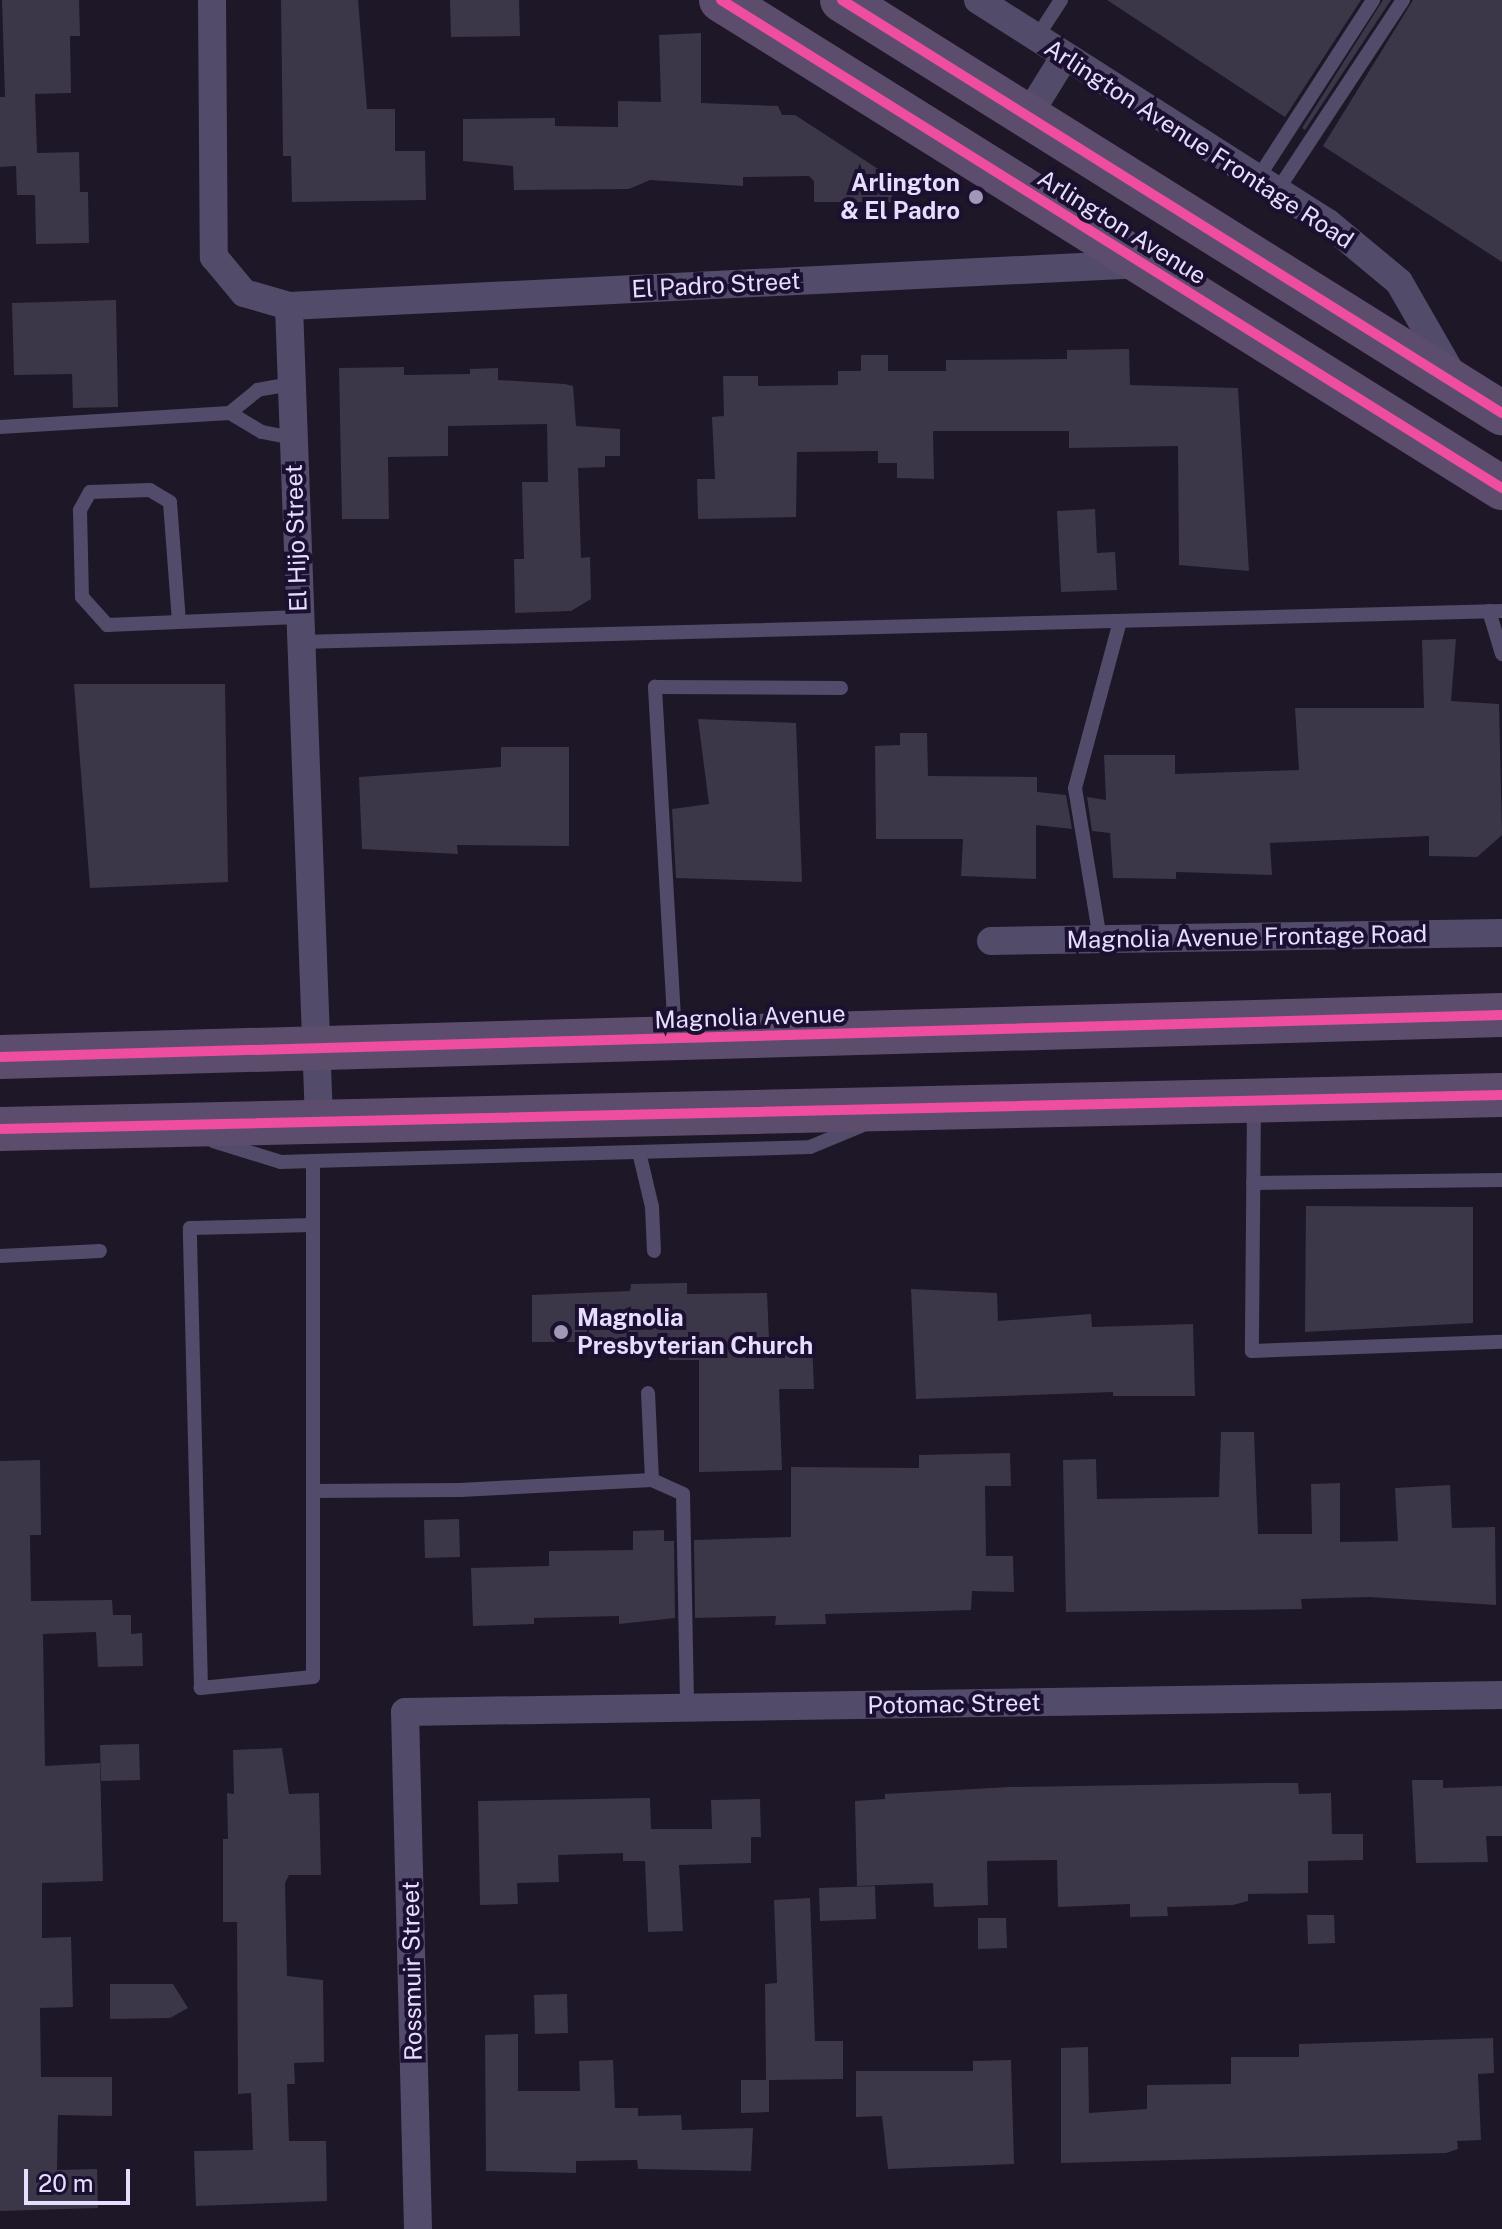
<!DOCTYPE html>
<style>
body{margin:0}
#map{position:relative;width:1502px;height:2229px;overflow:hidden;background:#1d1728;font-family:"Public Sans",sans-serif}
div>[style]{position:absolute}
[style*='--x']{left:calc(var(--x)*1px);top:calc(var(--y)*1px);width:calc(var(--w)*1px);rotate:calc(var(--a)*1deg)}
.building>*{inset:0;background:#3c3649}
.lane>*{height:14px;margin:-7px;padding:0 7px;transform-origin:7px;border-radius:7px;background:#524b69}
.street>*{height:28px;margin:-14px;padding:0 14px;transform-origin:14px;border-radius:14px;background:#524b69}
.primary>*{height:44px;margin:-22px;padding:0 22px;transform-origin:22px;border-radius:22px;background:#5d4d6c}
.cycleway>*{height:10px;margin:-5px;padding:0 5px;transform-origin:5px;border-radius:5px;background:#ef4d9e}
.dots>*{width:22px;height:22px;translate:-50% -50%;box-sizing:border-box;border:4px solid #1b102f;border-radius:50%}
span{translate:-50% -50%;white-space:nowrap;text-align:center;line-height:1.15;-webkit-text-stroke:8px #1b102f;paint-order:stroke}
.street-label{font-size:24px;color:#e7deff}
.poi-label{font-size:24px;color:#e7deff;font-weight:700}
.right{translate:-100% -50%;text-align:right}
.left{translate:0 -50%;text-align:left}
.scale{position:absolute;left:24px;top:2169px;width:106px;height:36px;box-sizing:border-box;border:4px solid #e7deff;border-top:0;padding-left:10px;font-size:24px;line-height:28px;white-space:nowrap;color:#e7deff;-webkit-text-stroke:6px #1b102f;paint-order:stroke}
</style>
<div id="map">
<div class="building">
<div style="clip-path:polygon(2px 0,79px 0,80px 36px,70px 36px,71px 93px,35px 94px,37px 153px,79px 152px,80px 192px,88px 192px,89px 243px,36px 244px,35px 195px,17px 195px,16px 166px,0 167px,0 97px,5px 97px)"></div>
<div style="clip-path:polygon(281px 0,358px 0,367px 109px,395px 109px,395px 151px,425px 151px,426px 200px,292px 202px,291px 156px,283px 156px)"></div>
<div style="clip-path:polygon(450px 0,519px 0,520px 36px,451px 37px)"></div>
<div style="clip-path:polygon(1107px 0,1361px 0,1285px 117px)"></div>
<div style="clip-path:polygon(1383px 0,1391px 0,1305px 130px,1302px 128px)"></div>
<div style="clip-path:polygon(1413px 0,1502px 0,1502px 262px,1323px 146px)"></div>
<div style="clip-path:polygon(701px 33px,701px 103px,778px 106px,782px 115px,795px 115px,892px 178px,892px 202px,814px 202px,814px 181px,809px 176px,743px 177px,743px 186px,650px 180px,629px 189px,514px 190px,513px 166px,463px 161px,463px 119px,555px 118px,555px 126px,618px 127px,618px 101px,661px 102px,659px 35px)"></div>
<div style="clip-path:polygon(116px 300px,118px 407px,73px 408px,72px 374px,14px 375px,12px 303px)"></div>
<div style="clip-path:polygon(1129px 349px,1130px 385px,1238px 388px,1249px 571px,1179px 565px,1178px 446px,1069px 448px,1069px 431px,933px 431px,934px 479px,897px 478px,897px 463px,878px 463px,878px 451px,797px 452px,796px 517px,698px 519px,697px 479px,715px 479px,712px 417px,724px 416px,723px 376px,758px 376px,758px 386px,838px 385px,838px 371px,861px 371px,861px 355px,888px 355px,888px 371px,946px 371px,946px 360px,1067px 359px,1067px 350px)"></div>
<div style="clip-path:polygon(404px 367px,404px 375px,470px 374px,470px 369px,498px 368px,498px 380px,565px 384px,573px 386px,576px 426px,620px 429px,620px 456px,605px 456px,605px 467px,578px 468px,581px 558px,590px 557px,591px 599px,571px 611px,515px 613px,514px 559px,524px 559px,522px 482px,548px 482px,547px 424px,448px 426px,448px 456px,388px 457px,389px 519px,342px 519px,339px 368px)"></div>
<div style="clip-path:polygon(1095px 509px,1097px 553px,1115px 552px,1117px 590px,1061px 592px,1057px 511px)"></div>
<div style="clip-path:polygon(1456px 639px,1451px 701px,1499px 704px,1502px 835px,1477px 857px,1429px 856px,1429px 836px,1270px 843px,1272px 875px,1176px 872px,1176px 879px,1113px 878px,1110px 833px,1092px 831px,1087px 797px,1106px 800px,1104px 755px,1175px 755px,1175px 774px,1299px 770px,1295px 708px,1424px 708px,1422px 640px)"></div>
<div style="clip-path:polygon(74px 684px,225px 684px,228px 882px,90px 888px)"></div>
<div style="clip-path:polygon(698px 719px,796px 723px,802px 882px,676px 878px,672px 809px,709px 804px)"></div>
<div style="clip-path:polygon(900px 733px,927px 733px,928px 776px,1037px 777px,1037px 792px,1066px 795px,1072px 829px,1036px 825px,1036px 879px,961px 876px,963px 839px,876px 839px,875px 746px,900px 745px)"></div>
<div style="clip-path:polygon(501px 747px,569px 747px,569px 846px,457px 845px,458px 854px,362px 849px,359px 777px,501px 767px)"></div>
<div style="clip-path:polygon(1306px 1206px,1473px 1207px,1473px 1323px,1305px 1332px)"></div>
<div style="clip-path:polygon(687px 1283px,687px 1294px,767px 1293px,769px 1340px,812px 1341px,814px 1389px,779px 1389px,782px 1470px,699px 1472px,699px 1360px,669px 1360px,669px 1353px,590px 1356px,590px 1342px,532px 1342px,532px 1295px,630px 1291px,631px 1284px)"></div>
<div style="clip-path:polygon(911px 1289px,997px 1293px,998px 1321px,1091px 1314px,1092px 1327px,1193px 1324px,1195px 1396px,1113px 1396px,1113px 1392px,916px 1399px)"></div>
<div style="clip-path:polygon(1221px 1432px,1254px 1432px,1258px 1534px,1312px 1534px,1311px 1484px,1340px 1483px,1340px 1542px,1398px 1541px,1395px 1488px,1450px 1485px,1452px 1528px,1495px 1527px,1496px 1605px,1369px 1597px,1301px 1599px,1302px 1609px,1066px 1612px,1063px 1460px,1096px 1459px,1097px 1499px,1219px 1497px)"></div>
<div style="clip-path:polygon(1010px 1453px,1011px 1486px,985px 1486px,986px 1556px,1013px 1556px,1014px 1592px,972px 1591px,971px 1610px,825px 1614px,826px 1624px,775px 1625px,776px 1616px,695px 1618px,694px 1540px,791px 1537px,791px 1467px,919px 1468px,919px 1455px)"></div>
<div style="clip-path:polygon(40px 1460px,41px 1535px,30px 1535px,31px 1601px,112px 1600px,113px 1615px,131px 1615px,131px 1634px,142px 1633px,143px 1666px,98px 1667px,96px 1632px,43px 1634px,45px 1766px,100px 1763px,103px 1881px,42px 1883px,42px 1938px,71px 1937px,73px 2007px,40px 2008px,41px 2077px,112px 2077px,112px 2116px,58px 2115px,57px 2170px,97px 2169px,98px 2208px,0 2211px,0 1461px)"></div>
<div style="clip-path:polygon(459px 1519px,460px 1557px,425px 1558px,424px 1520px)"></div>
<div style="clip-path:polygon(664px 1530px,664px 1541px,674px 1541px,675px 1618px,619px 1624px,619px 1616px,534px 1618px,534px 1624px,473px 1626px,471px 1568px,549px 1566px,549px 1551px,633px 1550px,633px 1531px)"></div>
<div style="clip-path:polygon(139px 1744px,140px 1780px,101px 1781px,100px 1745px)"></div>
<div style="clip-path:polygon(282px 1748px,289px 1794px,319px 1793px,321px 1875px,289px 1875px,285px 1883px,287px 1976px,323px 1980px,324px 2062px,294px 2063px,295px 2084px,287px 2084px,289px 2141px,326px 2141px,327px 2201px,196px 2206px,194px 2151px,253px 2150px,251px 2093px,238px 2094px,237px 1922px,223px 1922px,223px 1839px,228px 1839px,227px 1793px,234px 1794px,233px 1750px)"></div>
<div style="clip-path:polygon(1412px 1780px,1443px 1780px,1443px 1788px,1502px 1786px,1502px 1836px,1486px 1836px,1488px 1862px,1416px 1863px)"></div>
<div style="clip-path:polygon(1266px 1783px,1298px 1783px,1299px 1794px,1331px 1793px,1332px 1834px,1363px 1834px,1363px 1860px,1308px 1861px,1308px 1893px,1248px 1894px,1248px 1901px,1233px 1905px,1167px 1907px,1168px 1916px,1130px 1917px,1130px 1904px,1058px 1907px,1057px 1860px,987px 1861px,988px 1905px,934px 1907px,933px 1883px,857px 1886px,855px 1801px,885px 1799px,885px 1794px,1009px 1787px)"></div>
<div style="clip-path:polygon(650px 1798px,651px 1829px,712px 1829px,711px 1800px,760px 1799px,761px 1837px,751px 1837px,751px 1863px,679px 1865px,683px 1931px,648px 1932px,645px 1861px,623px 1861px,623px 1853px,558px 1855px,559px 1882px,517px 1883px,518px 1904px,480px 1905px,478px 1801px)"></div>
<div style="clip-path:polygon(875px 1886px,876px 1919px,820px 1921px,819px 1888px)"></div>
<div style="clip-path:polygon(810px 1898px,815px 2041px,843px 2041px,843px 2079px,769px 2080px,769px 2112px,741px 2113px,741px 2080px,766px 2080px,765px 1984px,777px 1983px,774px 1900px)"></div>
<div style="clip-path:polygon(1307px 1915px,1334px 1915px,1335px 1943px,1308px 1944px)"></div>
<div style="clip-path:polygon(978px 1918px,1006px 1918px,1007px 1948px,978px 1949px)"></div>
<div style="clip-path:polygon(110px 1984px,173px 1984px,188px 2008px,170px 2018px,110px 2019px)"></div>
<div style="clip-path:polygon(567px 1994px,568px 2033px,535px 2034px,534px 1995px)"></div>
<div style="clip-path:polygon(518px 2034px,518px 2091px,580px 2091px,579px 2061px,613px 2060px,615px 2108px,638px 2108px,638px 2116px,681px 2115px,682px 2130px,753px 2128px,751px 2171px,638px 2169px,637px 2160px,576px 2161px,576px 2173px,486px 2171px,485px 2035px)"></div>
<div style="clip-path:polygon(1493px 2038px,1494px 2073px,1478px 2074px,1481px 2140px,1457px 2141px,1458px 2149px,1446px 2153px,1061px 2163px,1061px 2048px,1088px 2047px,1089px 2113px,1147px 2109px,1147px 2085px,1231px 2084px,1231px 2057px,1299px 2057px,1299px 2044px)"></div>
<div style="clip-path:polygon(1011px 2060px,1014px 2164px,888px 2169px,882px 2116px,856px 2117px,856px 2071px,973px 2071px,973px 2061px)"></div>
</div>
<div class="lane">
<div style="--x:1037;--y:37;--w:44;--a:-57"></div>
<div style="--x:1258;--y:178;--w:212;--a:-57.1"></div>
<div style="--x:1277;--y:191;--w:229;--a:-56.6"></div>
<div style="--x:291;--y:384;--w:34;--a:170"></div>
<div style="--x:258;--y:390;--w:36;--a:141"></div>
<div style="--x:230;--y:413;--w:37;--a:31"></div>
<div style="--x:262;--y:432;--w:31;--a:11"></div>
<div style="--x:0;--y:427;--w:230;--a:-3.5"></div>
<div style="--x:1489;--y:611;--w:45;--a:73.2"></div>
<div style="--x:179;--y:622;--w:120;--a:-94.3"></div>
<div style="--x:170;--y:502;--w:23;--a:-149"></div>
<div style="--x:150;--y:490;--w:60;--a:178.1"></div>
<div style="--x:90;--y:492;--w:21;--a:119"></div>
<div style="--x:80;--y:510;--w:87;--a:88.7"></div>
<div style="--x:82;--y:597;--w:38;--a:48"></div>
<div style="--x:107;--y:625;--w:192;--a:-2.4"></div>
<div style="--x:300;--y:642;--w:1202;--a:-1.48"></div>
<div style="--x:1100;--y:939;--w:153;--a:-99.4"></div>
<div style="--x:1075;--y:788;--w:173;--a:-74.9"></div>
<div style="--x:675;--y:1035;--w:349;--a:-93.3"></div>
<div style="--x:655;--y:687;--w:186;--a:0.3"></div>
<div style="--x:1254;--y:1105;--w:246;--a:90.5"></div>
<div style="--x:1252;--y:1351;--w:250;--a:-2.1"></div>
<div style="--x:213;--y:1141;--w:71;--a:17.2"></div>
<div style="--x:281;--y:1162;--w:32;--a:-2"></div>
<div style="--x:313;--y:1161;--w:497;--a:-1.6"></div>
<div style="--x:810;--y:1147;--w:55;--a:-22.4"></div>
<div style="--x:639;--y:1152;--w:57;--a:76.7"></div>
<div style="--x:652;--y:1207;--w:44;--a:87.4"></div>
<div style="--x:313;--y:1161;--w:516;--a:90"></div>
<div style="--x:313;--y:1677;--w:113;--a:174.4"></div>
<div style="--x:201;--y:1688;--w:460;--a:-91.4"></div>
<div style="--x:190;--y:1228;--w:123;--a:-1.4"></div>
<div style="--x:1253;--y:1183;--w:249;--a:-0.7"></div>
<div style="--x:0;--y:1256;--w:100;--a:-2.9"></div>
<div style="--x:652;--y:1480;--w:34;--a:24"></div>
<div style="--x:683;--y:1494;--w:214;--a:88.9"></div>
<div style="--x:313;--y:1491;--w:147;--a:-0.4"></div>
<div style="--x:460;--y:1490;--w:192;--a:-3"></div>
<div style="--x:652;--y:1480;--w:87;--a:-92.6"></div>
</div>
<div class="street">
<div style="--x:212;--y:0;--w:257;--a:89.6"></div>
<div style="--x:214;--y:257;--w:47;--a:50.2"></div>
<div style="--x:244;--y:293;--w:47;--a:16.1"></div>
<div style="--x:289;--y:306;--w:855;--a:-2.82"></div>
<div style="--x:978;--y:0;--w:415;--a:32.5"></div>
<div style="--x:1328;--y:223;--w:92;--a:39.7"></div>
<div style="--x:1399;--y:282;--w:108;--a:60.1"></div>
<div style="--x:1029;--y:114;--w:68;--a:-58.2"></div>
<div style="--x:289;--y:306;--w:816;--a:87.89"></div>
<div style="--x:991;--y:941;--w:511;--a:-0.9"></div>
<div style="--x:418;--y:2229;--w:517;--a:-91.44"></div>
<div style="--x:405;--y:1712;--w:1097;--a:-0.89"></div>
</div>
<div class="primary">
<div style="--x:721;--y:0;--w:921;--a:32"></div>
<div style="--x:842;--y:0;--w:779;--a:32.04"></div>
<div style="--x:0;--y:1057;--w:1503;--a:-1.6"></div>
<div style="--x:0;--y:1129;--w:1502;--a:-1.3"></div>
</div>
<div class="cycleway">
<div style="--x:721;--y:0;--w:921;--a:32"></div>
<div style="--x:842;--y:0;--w:779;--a:32.04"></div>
<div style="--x:0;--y:1057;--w:1503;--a:-1.6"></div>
<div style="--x:0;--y:1129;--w:1502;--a:-1.3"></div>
</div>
<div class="dots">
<div style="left:976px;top:197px;background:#a098b4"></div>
<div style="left:561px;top:1332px;background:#a098b4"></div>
</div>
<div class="street-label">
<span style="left:1199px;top:144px;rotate:33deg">Arlington Avenue Frontage Road</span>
<span style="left:1122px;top:227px;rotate:32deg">Arlington Avenue</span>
<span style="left:716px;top:285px;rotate:-3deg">El Padro Street</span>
<span style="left:296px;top:538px;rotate:-92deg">El Hijo Street</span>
<span style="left:1247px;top:937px;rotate:-1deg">Magnolia Avenue Frontage Road</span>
<span style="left:750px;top:1017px;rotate:-2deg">Magnolia Avenue</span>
<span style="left:954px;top:1704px;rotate:-1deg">Potomac Street</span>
<span style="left:412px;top:1971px;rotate:-91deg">Rossmuir Street</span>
</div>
<div class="poi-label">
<span class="right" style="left:960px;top:197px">Arlington<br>&amp; El Padro</span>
<span class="left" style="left:577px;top:1332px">Magnolia<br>Presbyterian Church</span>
</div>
<div class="scale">20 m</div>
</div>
